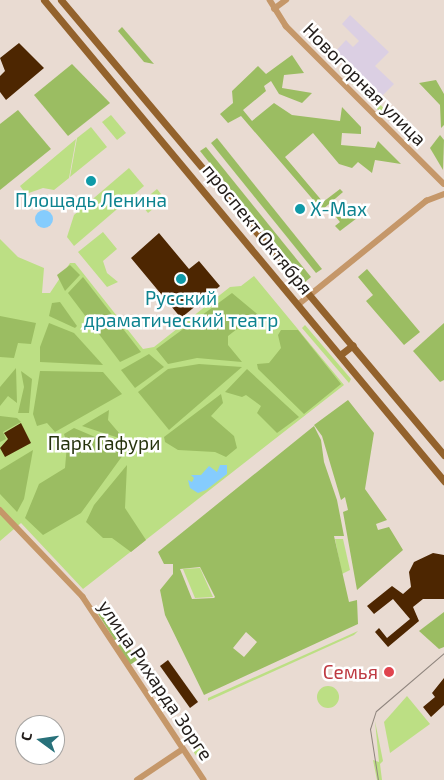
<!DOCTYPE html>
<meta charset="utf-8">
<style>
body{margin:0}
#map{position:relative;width:444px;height:780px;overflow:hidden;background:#e9dbd2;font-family:"Exo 2",sans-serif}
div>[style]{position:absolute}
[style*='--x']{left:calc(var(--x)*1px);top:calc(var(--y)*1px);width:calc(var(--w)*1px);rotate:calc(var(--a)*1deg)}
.education>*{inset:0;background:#dbcfe3}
.green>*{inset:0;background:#bcdf84}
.round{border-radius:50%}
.forest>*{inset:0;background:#9bbd62}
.water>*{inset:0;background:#85ccfd}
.building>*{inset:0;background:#4d2601}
.minor>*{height:5.5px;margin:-2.75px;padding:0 2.75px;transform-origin:2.75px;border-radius:2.75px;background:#c59769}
.major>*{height:7px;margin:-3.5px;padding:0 3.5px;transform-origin:3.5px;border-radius:3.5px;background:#93622c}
.tram>*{height:1px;margin:-0.5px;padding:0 0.5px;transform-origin:0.5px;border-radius:0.5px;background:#8f857e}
.dots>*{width:14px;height:14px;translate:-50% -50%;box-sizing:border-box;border:2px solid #fff;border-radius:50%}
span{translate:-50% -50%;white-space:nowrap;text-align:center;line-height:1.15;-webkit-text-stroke:5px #fff;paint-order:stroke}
.street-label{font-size:19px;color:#221d1a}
.culture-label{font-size:19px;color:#0d838f}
.left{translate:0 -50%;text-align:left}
.park-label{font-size:19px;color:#26330d}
.health-label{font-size:19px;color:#be3a42}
.right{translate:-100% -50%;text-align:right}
.north{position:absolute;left:15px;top:715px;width:50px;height:50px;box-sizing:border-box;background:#fff;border:1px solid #a7a5a3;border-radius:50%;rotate:284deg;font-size:14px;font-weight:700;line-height:20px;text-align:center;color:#221d1a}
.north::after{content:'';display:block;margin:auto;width:18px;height:22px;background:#28717a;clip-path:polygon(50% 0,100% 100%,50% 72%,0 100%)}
</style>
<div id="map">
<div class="education">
<div style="clip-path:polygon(350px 15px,389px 52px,375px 66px,394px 84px,380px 98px,334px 53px,346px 40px,353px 47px,359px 41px,342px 24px)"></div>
</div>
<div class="green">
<div style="clip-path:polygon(342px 68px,395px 119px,388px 120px,339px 71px)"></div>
<div style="clip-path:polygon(111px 115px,126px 133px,117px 140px,102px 122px)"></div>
<div style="clip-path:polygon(91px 127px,107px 147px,70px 177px,77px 138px)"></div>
<div style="clip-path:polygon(76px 139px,69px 178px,54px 190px,43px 188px,26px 194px,20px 186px)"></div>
<div style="clip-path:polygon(129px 168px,144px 186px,74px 246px,67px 237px,74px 215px)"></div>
<div style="clip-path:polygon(157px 189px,165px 199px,148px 213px,140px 203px)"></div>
<div style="clip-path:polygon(103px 232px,117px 249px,103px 261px,107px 273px,118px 282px,107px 287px,78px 252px)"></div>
<div style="clip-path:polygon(0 239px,18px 257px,44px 268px,42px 293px,50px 293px,70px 263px,75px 263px,143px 349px,154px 347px,230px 287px,241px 286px,254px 276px,344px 385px,83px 589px,21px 523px,0 541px)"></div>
<div style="clip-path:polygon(305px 325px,351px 379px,349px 383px,302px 328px)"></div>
<div style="clip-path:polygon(335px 539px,343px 539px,350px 570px,342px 574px)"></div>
<div style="clip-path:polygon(200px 568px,213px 597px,195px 598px,183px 569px)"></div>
<div style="clip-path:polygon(358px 631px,354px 635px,208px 701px,208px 698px)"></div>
<div class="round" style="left:317px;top:686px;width:22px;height:22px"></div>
<div style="clip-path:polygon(407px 696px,430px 724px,390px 753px,384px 722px)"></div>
<div style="clip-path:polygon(375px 721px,383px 761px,380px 764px,382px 780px,377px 780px,373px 760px,379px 762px)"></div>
<div style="clip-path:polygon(184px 728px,204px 750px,197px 757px,179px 730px)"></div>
</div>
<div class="forest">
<div style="clip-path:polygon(122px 27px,154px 64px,144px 62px,118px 31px)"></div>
<div style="clip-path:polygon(292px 55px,304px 73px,284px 75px,282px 88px,312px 93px,302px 103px,279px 94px,271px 81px,264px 86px,266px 91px,243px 110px,252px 121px,274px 103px,292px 115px,340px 121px,342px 107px,361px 127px,361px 134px,342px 133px,341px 145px,375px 148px,378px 141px,401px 164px,375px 160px,372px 173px,358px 162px,352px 168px,339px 164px,313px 133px,285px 157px,323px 202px,340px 189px,343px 192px,322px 210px,241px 116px,228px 123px,220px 114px,233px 103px,232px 91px,258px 66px,266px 74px)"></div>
<div style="clip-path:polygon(72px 64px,110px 103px,68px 136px,34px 95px)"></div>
<div style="clip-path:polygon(436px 80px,444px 94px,444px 125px,441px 128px,440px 105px,419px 83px)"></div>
<div style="clip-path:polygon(18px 110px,51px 149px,0 190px,0 124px)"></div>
<div style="clip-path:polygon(440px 135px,444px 140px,443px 170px,430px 148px)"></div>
<div style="clip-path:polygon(217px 138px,322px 269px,316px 273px,211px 143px)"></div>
<div style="clip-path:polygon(206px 147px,311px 277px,305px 282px,200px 151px)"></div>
<div style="clip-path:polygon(352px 204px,361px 215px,340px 231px,335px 226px,340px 222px,336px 217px)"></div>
<div style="clip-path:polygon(70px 265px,80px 275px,65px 291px,57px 275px)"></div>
<div style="clip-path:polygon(367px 269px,420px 332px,404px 345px,366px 301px,373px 295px,358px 277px)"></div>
<div style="clip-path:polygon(83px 277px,141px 352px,120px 362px,68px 293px)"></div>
<div style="clip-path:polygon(232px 293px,262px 318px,262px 326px,257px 329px,246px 322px,228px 336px,228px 345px,242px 362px,197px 358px,168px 364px,156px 349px)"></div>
<div style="clip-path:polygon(60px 302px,77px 326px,75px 328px,49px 316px,52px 303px)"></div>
<div style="clip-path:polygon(0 316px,36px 323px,31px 344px,18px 343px,14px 358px,0 357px)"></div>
<div style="clip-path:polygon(49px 323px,74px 333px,103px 365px,40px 362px,40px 347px)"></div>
<div style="clip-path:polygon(444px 323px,444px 380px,440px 382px,413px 351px)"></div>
<div style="clip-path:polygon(281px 330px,298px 330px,341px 384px,304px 414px,258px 369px,257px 364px,269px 363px,281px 348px,278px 335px)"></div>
<div style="clip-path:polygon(149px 354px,164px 367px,135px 388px,121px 370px)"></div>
<div style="clip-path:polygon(199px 364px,242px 367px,169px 430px,138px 392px,168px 369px)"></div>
<div style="clip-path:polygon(16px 368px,17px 403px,8px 396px,0 406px,0 387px)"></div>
<div style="clip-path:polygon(247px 369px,299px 417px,277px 433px,257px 413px,261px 406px,246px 395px,242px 397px,225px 392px)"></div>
<div style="clip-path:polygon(21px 371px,32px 379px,29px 413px,18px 413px,24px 387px)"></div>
<div style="clip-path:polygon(40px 371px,103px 372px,122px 394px,55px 432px,47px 423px,37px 426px,33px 414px)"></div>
<div style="clip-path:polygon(221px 394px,223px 403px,211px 416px,234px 436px,237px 448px,226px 457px,215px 452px,178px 450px,165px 442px,164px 437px)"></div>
<div style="clip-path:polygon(348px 400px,374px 433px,365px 489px,387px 520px,376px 524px,378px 530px,389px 527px,403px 550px,357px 590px,343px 512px,348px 510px,345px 497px,341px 500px,322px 436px,314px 425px)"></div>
<div style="clip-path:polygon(109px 410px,108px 420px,125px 440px,82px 426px)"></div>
<div style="clip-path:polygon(0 416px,17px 418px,21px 422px,3px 432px,6px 439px,0 442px)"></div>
<div style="clip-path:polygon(evenodd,314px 426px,321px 440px,324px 462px,337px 500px,344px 536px,334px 536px,349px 602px,357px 600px,358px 624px,204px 695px,165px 615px,160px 590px,173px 574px,173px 564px,164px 564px,158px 552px,314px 426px,200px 567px,215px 597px,214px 598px,192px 599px,180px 569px,200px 567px,314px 426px,246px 632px,257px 642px,244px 657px,233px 648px,246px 632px)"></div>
<div style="clip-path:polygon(74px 428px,121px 448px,123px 455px,81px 513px,43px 535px,25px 518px,39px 484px,65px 468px,67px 444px,64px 434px)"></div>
<div style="clip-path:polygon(33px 450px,24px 499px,17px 512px,0 494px,0 470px)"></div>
<div style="clip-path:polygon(127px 465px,125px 508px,146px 540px,131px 552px,112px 538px,103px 538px,86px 522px,94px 505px)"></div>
<div style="clip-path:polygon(101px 605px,137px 660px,130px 665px,95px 609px)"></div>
<div style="clip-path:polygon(444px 612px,444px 647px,439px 649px,419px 631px)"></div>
</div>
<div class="water">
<div class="round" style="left:35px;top:210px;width:18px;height:18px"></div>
<div style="clip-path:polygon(220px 465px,227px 465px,227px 474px,206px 490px,198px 493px,190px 488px,188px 480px,192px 482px,194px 478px,191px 475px,201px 475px,209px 466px,217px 472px)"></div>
</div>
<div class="building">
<div style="clip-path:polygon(19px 43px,44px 68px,6px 100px,0 92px,0 76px,5px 71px,0 58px)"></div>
<div style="clip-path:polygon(159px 233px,189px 269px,199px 261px,220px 286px,181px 318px,131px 258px)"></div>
<div style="clip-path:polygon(21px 423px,31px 443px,5px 457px,0 448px,8px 439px,4px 433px)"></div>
<div style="clip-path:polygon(433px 553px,444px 555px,444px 599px,423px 599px,413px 607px,419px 621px,388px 647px,375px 632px,379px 628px,387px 638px,410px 619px,393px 599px,374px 614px,367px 606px,392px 586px,403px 594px,411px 587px,409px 572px,414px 562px)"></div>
<div style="clip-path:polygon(168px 660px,198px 702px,190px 708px,160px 666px)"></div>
<div style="clip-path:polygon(444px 678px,444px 705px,431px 717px,423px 707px,435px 697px,432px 693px)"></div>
</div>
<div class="minor">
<div style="--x:270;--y:0;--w:31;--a:58"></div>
<div style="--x:286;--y:26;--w:223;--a:45"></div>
<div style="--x:274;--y:9;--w:15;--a:-37"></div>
<div style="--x:299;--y:304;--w:164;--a:-39"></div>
<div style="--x:426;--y:201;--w:19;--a:-21"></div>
<div style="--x:0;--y:510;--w:120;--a:46.3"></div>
<div style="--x:83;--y:597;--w:219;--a:56.5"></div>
<div style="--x:137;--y:780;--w:55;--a:-34"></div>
</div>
<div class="major">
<div style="--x:44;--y:0;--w:626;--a:50.25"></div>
<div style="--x:61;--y:0;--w:595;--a:49.91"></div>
<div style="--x:340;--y:355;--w:16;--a:-38"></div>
</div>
<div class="tram">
<div style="--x:378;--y:780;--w:52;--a:-98.9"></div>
<div style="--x:370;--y:729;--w:19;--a:-72"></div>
<div style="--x:376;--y:711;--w:89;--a:-40.5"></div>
</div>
<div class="dots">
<div style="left:91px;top:181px;background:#0f9aa8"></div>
<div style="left:300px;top:209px;background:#0f9aa8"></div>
<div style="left:181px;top:279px;background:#0f9aa8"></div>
<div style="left:389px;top:672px;background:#e0444e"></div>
</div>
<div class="street-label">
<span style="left:365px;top:84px;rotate:45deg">Новогорная улица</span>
<span style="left:258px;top:229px;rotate:51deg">проспект Октября</span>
<span style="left:156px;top:680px;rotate:56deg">улица Рихарда Зорге</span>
</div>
<div class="culture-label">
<span style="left:91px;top:200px">Площадь Ленина</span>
<span class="left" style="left:310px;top:209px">X-Max</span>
<span style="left:181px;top:309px">Русский<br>драматический театр</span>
</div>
<div class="park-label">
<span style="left:104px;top:443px">Парк Гафури</span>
</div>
<div class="health-label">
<span class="right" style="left:378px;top:672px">Семья</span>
</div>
<div class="north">С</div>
</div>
